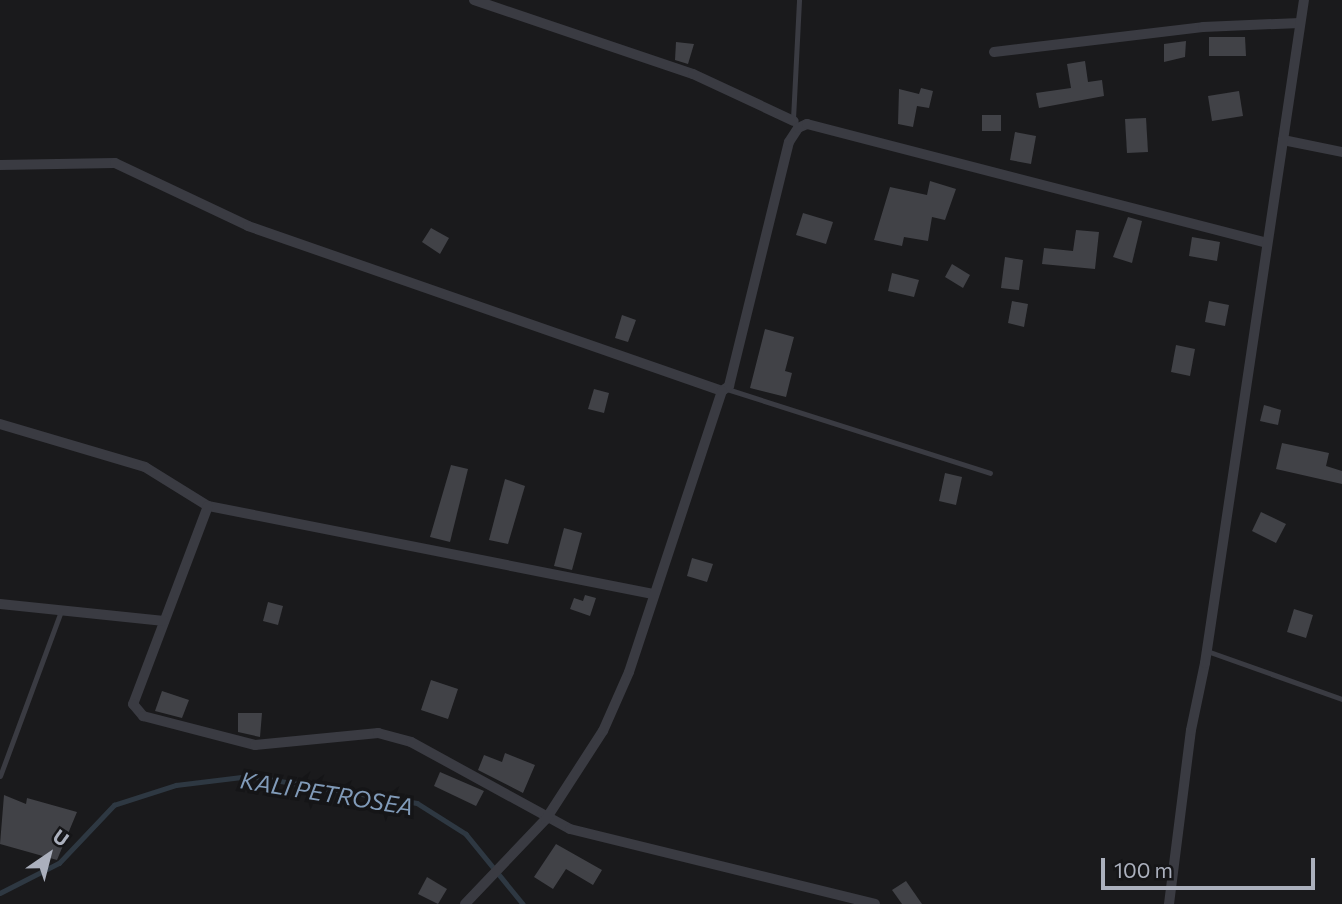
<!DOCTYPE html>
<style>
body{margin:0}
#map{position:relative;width:1342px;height:904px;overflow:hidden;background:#1a1a1c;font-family:Commissioner,sans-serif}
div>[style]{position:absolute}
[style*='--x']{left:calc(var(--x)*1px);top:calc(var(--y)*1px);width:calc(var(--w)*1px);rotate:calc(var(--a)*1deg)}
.stream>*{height:4.5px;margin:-2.25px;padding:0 2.25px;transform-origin:2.25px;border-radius:2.25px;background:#2e3842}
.building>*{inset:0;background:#414247}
.service>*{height:5px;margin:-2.5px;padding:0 2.5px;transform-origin:2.5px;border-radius:2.5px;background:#3a3b42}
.minor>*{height:10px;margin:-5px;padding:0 5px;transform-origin:5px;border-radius:5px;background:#3a3b42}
span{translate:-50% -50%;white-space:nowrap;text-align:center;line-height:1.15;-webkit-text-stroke:7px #151517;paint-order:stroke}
.water-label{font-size:23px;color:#819bb9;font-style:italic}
.north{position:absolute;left:14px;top:820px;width:70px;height:70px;-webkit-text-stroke:5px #151517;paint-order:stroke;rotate:35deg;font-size:19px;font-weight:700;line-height:28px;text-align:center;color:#abb0bd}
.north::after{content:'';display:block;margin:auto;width:24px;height:32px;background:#abb0bd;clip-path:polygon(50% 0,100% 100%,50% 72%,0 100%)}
.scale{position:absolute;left:1101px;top:858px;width:214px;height:32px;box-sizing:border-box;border:4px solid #abb0bd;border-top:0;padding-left:9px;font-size:21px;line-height:24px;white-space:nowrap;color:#abb0bd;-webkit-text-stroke:5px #151517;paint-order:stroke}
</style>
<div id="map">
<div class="stream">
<div style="--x:0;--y:893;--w:66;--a:-27"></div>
<div style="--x:59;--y:863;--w:80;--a:-46.5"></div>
<div style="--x:114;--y:805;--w:65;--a:-17.9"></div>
<div style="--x:176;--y:785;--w:74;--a:-7"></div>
<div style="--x:249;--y:776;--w:170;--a:9.1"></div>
<div style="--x:417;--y:803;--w:58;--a:32.3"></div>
<div style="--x:466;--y:834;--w:90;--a:50.8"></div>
</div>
<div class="building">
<div style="clip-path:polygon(1209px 37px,1245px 37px,1246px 56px,1209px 56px)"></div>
<div style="clip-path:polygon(1186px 41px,1185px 57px,1164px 62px,1164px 44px)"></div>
<div style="clip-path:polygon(676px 42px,694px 44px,688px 64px,675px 60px)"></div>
<div style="clip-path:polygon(1085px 61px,1088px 82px,1102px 80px,1104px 96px,1039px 108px,1036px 93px,1071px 88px,1067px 64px)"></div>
<div style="clip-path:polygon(921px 88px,933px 91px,929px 108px,917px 106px,913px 127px,898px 124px,899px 89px,919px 94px)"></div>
<div style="clip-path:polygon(1239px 91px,1243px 116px,1212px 121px,1208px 96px)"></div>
<div style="clip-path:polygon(982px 115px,1001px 115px,1001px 131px,982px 131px)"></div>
<div style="clip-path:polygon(1146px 118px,1148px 152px,1127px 153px,1125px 119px)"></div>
<div style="clip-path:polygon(1015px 132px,1036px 136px,1031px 164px,1010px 160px)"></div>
<div style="clip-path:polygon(930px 181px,956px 189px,945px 220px,932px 217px,928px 241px,904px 237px,902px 246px,874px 240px,890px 187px,927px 195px)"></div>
<div style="clip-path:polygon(803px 213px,833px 222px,826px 244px,796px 235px)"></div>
<div style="clip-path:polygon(1128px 217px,1142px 221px,1132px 263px,1113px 257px)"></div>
<div style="clip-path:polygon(431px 228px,449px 238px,440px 254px,422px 242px)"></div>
<div style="clip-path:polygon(1076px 230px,1099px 232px,1095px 269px,1042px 264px,1044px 248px,1073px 251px)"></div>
<div style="clip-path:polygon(1192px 237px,1220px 242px,1217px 261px,1189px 256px)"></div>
<div style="clip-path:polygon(1005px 257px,1023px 260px,1019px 290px,1001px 288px)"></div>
<div style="clip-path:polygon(952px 264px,970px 275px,963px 288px,945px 277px)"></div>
<div style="clip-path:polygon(892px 273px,919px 280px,914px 297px,888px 291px)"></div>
<div style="clip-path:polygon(1012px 301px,1028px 304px,1024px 327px,1008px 323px)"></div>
<div style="clip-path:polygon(1209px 301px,1229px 305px,1225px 326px,1205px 322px)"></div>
<div style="clip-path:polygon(622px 315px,636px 320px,628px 342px,615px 338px)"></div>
<div style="clip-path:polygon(765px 329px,794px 337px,785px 371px,792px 373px,786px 397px,750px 388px)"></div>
<div style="clip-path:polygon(1176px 345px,1195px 349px,1190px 376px,1171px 372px)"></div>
<div style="clip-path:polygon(594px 389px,609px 393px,604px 413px,588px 409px)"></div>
<div style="clip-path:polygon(1264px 405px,1281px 410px,1278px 425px,1260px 421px)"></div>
<div style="clip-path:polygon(1282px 443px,1329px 453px,1326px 466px,1342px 471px,1342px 484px,1276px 469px)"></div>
<div style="clip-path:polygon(451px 465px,468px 469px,450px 542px,430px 537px)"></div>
<div style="clip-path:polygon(945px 473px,962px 477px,956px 505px,939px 501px)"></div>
<div style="clip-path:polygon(505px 479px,525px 486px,508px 544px,489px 540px)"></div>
<div style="clip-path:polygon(1261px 512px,1286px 524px,1276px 543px,1252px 531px)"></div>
<div style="clip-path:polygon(564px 528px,582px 533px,572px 570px,554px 566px)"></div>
<div style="clip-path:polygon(692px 558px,713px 564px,707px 582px,687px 576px)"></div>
<div style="clip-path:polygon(585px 595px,596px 598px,590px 616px,570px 609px,574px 598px,583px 601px)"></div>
<div style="clip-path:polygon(268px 602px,283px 606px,278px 625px,263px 621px)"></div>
<div style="clip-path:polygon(1294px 609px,1313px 615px,1306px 638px,1287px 632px)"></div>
<div style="clip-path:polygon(431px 680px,458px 689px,448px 719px,421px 710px)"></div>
<div style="clip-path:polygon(162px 691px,189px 700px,182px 718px,155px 711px)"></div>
<div style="clip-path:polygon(238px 713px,262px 713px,260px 737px,238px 732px)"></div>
<div style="clip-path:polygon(505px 753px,535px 765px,523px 793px,478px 770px,484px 755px,502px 762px)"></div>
<div style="clip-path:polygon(440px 772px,484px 791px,476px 806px,434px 786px)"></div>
<div style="clip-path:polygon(4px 795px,26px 804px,27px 798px,77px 812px,57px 860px,0 844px)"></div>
<div style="clip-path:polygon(556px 844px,602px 870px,593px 885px,566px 869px,553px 889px,534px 877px)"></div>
<div style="clip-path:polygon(427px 877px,447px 889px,438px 904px,418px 894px)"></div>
<div style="clip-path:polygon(906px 881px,922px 904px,902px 904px,892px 890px)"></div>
</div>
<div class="service">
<div style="--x:793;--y:119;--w:119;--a:-87.1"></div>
<div style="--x:727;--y:389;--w:276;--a:17.7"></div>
<div style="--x:1207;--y:651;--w:143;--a:19.6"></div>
<div style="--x:0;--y:776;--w:176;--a:-69.7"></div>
</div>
<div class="minor">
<div style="--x:474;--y:0;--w:231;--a:18.7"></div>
<div style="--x:693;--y:74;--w:111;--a:25"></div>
<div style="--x:994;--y:52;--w:210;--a:-6.8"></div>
<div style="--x:1203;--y:27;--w:97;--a:-2.4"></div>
<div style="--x:1283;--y:140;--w:60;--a:11.5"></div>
<div style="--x:0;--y:165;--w:115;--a:-1"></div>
<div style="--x:115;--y:163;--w:147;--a:25.3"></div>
<div style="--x:248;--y:226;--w:502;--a:19.19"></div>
<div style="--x:722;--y:391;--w:9;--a:-36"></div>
<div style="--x:729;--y:386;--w:251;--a:-76.2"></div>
<div style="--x:789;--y:142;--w:17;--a:-57"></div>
<div style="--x:798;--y:128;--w:10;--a:-24"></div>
<div style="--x:807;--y:124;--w:474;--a:14.5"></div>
<div style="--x:0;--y:424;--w:151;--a:16.5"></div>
<div style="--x:145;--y:467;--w:74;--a:31.8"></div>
<div style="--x:653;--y:594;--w:454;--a:-168.8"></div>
<div style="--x:208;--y:506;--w:212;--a:110.7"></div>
<div style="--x:133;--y:704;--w:16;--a:50"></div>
<div style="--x:143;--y:716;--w:116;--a:14.5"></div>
<div style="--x:255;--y:745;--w:124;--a:-5.6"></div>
<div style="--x:378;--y:733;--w:34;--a:15"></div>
<div style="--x:411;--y:742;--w:181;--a:28.7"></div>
<div style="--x:570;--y:829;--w:314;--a:13.8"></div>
<div style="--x:0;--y:604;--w:165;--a:5.9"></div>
<div style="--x:465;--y:904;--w:117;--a:-46.4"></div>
<div style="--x:546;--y:819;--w:105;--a:-57.1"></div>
<div style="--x:603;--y:731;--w:64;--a:-66.2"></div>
<div style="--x:629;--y:672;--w:296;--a:-71.7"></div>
<div style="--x:1169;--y:904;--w:175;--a:-82.8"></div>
<div style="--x:1191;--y:730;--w:68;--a:-78.2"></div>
<div style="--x:1205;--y:663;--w:670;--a:-81.51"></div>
</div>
<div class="water-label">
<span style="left:327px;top:793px;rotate:9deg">KALI PETROSEA</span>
</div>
<div class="north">U</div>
<div class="scale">100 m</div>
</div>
